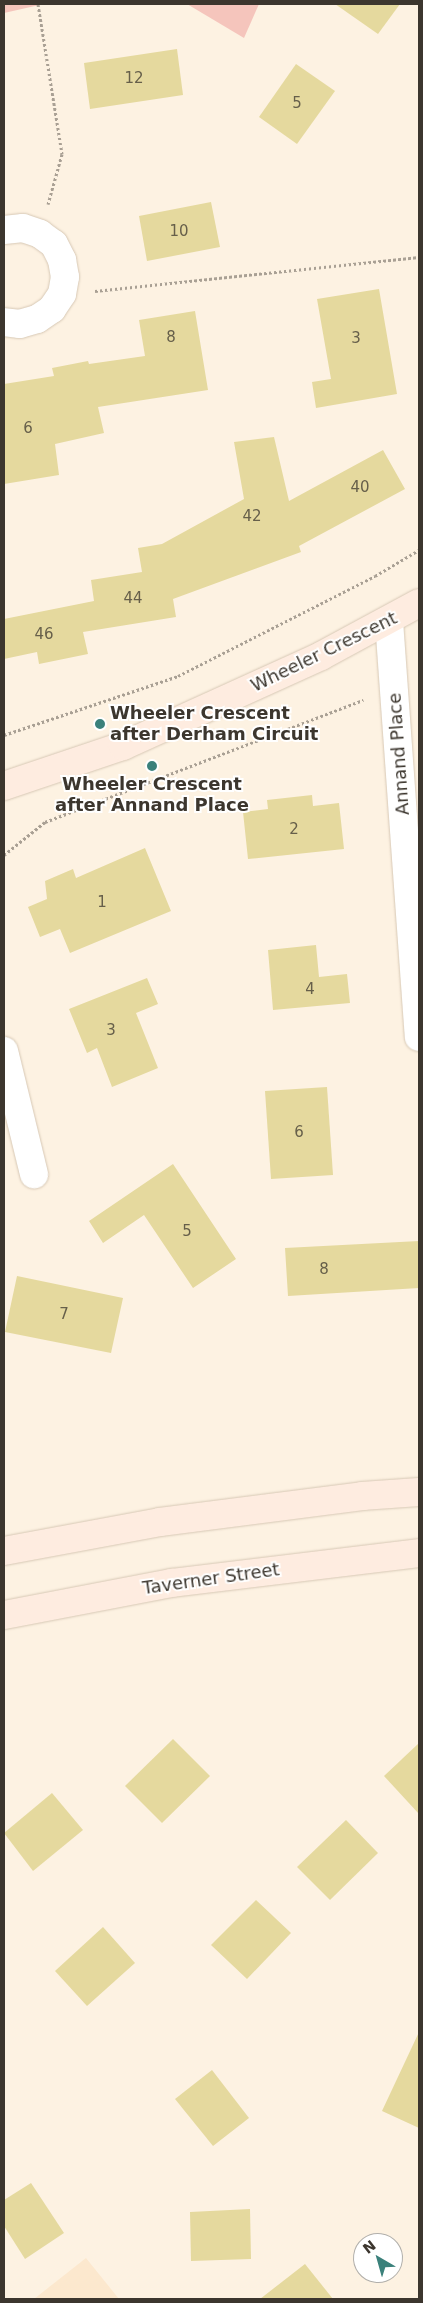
<!DOCTYPE html>
<style>
body{margin:0}
#map{position:relative;width:423px;height:2303px;overflow:hidden;background:#fdf2e2;font-family:"DejaVu Sans",sans-serif}
div>[style]{position:absolute}
[style*='--x']{left:calc(var(--x)*1px);top:calc(var(--y)*1px);width:calc(var(--w)*1px);rotate:calc(var(--a)*1deg)}
.built>*{inset:0;background:#fce8ce}
.green>*{inset:0;background:#f5c5bc}
.building>*{inset:0;background:#e5d99e}
.path>*{height:3px;margin-top:-1.5px;transform-origin:0;background:repeating-linear-gradient(90deg,#a9a094 0 2.5px,transparent 0 5px)}
.roads{filter:drop-shadow(0 0 1px #d7c8b5) drop-shadow(0 0 1px #d7c8b5)}
.street>*{height:28px;margin:-14px;padding:0 14px;transform-origin:14px;border-radius:14px;background:#fff}
.secondary>*{height:28px;margin:-14px;padding:0 14px;transform-origin:14px;border-radius:14px;background:#feece0}
.dots>*{width:14px;height:14px;translate:-50% -50%;box-sizing:border-box;border:2px solid #fff;border-radius:50%}
span{translate:-50% -50%;white-space:nowrap;text-align:center;line-height:1.15;-webkit-text-stroke:4px #fff;paint-order:stroke}
.number-label{font-size:15px;color:#665f4a}
.number-label span{-webkit-text-stroke-width:0}
.street-label{font-size:18px;color:#3c362e}
.poi-label{font-size:18px;color:#3c362e;font-weight:700}
.left{translate:0 -50%;text-align:left}
.frame{position:absolute;inset:0;border:5px solid #3c362e;pointer-events:none}
.north{position:absolute;left:353px;top:2233px;width:50px;height:50px;box-sizing:border-box;background:#fff;border:1px solid #b1afab;border-radius:50%;rotate:322deg;font-size:14px;font-weight:700;line-height:20px;text-align:center;color:#3c362e}
.north::after{content:'';display:block;margin:auto;width:18px;height:22px;background:#3b817b;clip-path:polygon(50% 0,100% 100%,50% 72%,0 100%)}
</style>
<div id="map">
<div class="built">
<div style="clip-path:polygon(86px 2258px,119px 2299px,34px 2299px)"></div>
</div>
<div class="green">
<div style="clip-path:polygon(4px 4px,44px 4px,4px 13px)"></div>
<div style="clip-path:polygon(187px 4px,259px 4px,244px 38px)"></div>
</div>
<div class="building">
<div style="clip-path:polygon(335px 4px,400px 4px,378px 34px)"></div>
<div style="clip-path:polygon(177px 49px,183px 95px,90px 109px,84px 63px)"></div>
<div style="clip-path:polygon(296px 64px,335px 91px,297px 144px,259px 117px)"></div>
<div style="clip-path:polygon(211px 202px,220px 247px,147px 261px,139px 216px)"></div>
<div style="clip-path:polygon(379px 289px,397px 394px,316px 408px,312px 382px,331px 379px,317px 299px)"></div>
<div style="clip-path:polygon(195px 311px,208px 390px,98px 407px,104px 433px,55px 444px,59px 475px,4px 484px,4px 384px,54px 376px,52px 368px,88px 361px,89px 364px,145px 356px,139px 320px)"></div>
<div style="clip-path:polygon(274px 437px,289px 501px,383px 450px,405px 489px,299px 546px,301px 552px,173px 599px,176px 617px,83px 632px,88px 654px,39px 664px,37px 652px,4px 659px,4px 619px,94px 601px,91px 580px,142px 572px,138px 548px,162px 544px,244px 499px,234px 442px)"></div>
<div style="clip-path:polygon(312px 795px,313px 806px,339px 803px,344px 849px,248px 859px,243px 812px,268px 809px,267px 800px)"></div>
<div style="clip-path:polygon(145px 848px,171px 911px,70px 953px,60px 929px,40px 937px,28px 907px,47px 899px,45px 881px,73px 869px,76px 878px)"></div>
<div style="clip-path:polygon(316px 945px,319px 977px,347px 974px,350px 1003px,273px 1010px,268px 950px)"></div>
<div style="clip-path:polygon(147px 978px,158px 1004px,136px 1013px,158px 1068px,112px 1087px,97px 1048px,87px 1053px,69px 1009px)"></div>
<div style="clip-path:polygon(327px 1087px,333px 1175px,271px 1179px,265px 1091px)"></div>
<div style="clip-path:polygon(173px 1164px,236px 1259px,193px 1288px,144px 1215px,103px 1243px,89px 1221px)"></div>
<div style="clip-path:polygon(419px 1241px,419px 1288px,288px 1296px,285px 1248px)"></div>
<div style="clip-path:polygon(17px 1276px,123px 1298px,111px 1353px,5px 1332px)"></div>
<div style="clip-path:polygon(173px 1739px,210px 1776px,162px 1823px,125px 1786px)"></div>
<div style="clip-path:polygon(419px 1743px,419px 1814px,384px 1776px)"></div>
<div style="clip-path:polygon(52px 1793px,83px 1830px,33px 1871px,4px 1833px)"></div>
<div style="clip-path:polygon(346px 1820px,378px 1853px,330px 1900px,297px 1867px)"></div>
<div style="clip-path:polygon(256px 1900px,291px 1933px,247px 1979px,211px 1945px)"></div>
<div style="clip-path:polygon(103px 1927px,135px 1963px,87px 2006px,55px 1971px)"></div>
<div style="clip-path:polygon(419px 2032px,419px 2128px,382px 2111px)"></div>
<div style="clip-path:polygon(212px 2070px,249px 2118px,213px 2146px,175px 2099px)"></div>
<div style="clip-path:polygon(31px 2183px,64px 2233px,25px 2259px,4px 2226px,4px 2200px)"></div>
<div style="clip-path:polygon(250px 2209px,251px 2259px,191px 2261px,190px 2212px)"></div>
<div style="clip-path:polygon(305px 2264px,333px 2299px,260px 2299px)"></div>
</div>
<div class="path">
<div style="--x:38;--y:4;--w:152;--a:80.9"></div>
<div style="--x:62;--y:154;--w:52;--a:105.6"></div>
<div style="--x:95;--y:291;--w:326;--a:-6"></div>
<div style="--x:4;--y:735;--w:184;--a:-18.7"></div>
<div style="--x:178;--y:676;--w:221;--a:-26.9"></div>
<div style="--x:375;--y:576;--w:51;--a:-30.6"></div>
<div style="--x:4;--y:855;--w:53;--a:-38.8"></div>
<div style="--x:45;--y:822;--w:341;--a:-21"></div>
</div>
<div class="roads">
<div class="street">
<div style="--x:4;--y:230;--w:19;--a:-6"></div>
<div style="--x:23;--y:228;--w:18;--a:19"></div>
<div style="--x:40;--y:234;--w:17;--a:36"></div>
<div style="--x:54;--y:244;--w:18;--a:63"></div>
<div style="--x:62;--y:260;--w:17;--a:80"></div>
<div style="--x:65;--y:277;--w:17;--a:100"></div>
<div style="--x:62;--y:294;--w:18;--a:124"></div>
<div style="--x:52;--y:309;--w:18;--a:146"></div>
<div style="--x:37;--y:319;--w:18;--a:164"></div>
<div style="--x:20;--y:324;--w:16;--a:-173"></div>
<div style="--x:389;--y:621;--w:417;--a:85.9"></div>
<div style="--x:4;--y:1051;--w:127;--a:76.3"></div>
</div>
<div class="secondary">
<div style="--x:4;--y:786;--w:126;--a:-18.6"></div>
<div style="--x:123;--y:746;--w:217;--a:-24.4"></div>
<div style="--x:321;--y:656;--w:111;--a:-28.4"></div>
<div style="--x:4;--y:1551;--w:159;--a:-10.5"></div>
<div style="--x:160;--y:1522;--w:204;--a:-7.3"></div>
<div style="--x:362;--y:1496;--w:57;--a:-4"></div>
<div style="--x:4;--y:1615;--w:171;--a:-10.8"></div>
<div style="--x:172;--y:1583;--w:249;--a:-6.9"></div>
</div>
</div>
<div class="dots">
<div style="left:100px;top:724px;background:#3b817b"></div>
<div style="left:152px;top:766px;background:#3b817b"></div>
</div>
<div class="number-label">
<span style="left:134px;top:79px">12</span>
<span style="left:297px;top:104px">5</span>
<span style="left:179px;top:232px">10</span>
<span style="left:171px;top:338px">8</span>
<span style="left:356px;top:339px">3</span>
<span style="left:28px;top:429px">6</span>
<span style="left:360px;top:488px">40</span>
<span style="left:252px;top:517px">42</span>
<span style="left:133px;top:599px">44</span>
<span style="left:44px;top:635px">46</span>
<span style="left:294px;top:830px">2</span>
<span style="left:102px;top:903px">1</span>
<span style="left:310px;top:990px">4</span>
<span style="left:111px;top:1031px">3</span>
<span style="left:299px;top:1133px">6</span>
<span style="left:187px;top:1232px">5</span>
<span style="left:324px;top:1270px">8</span>
<span style="left:64px;top:1315px">7</span>
</div>
<div class="street-label">
<span style="left:324px;top:652px;rotate:-26deg">Wheeler Crescent</span>
<span style="left:399px;top:754px;rotate:-94deg">Annand Place</span>
<span style="left:211px;top:1579px;rotate:-8deg">Taverner Street</span>
</div>
<div class="poi-label">
<span class="left" style="left:110px;top:724px">Wheeler Crescent<br>after Derham Circuit</span>
<span style="left:152px;top:795px">Wheeler Crescent<br>after Annand Place</span>
</div>
<div class="frame"></div>
<div class="north">N</div>
</div>
